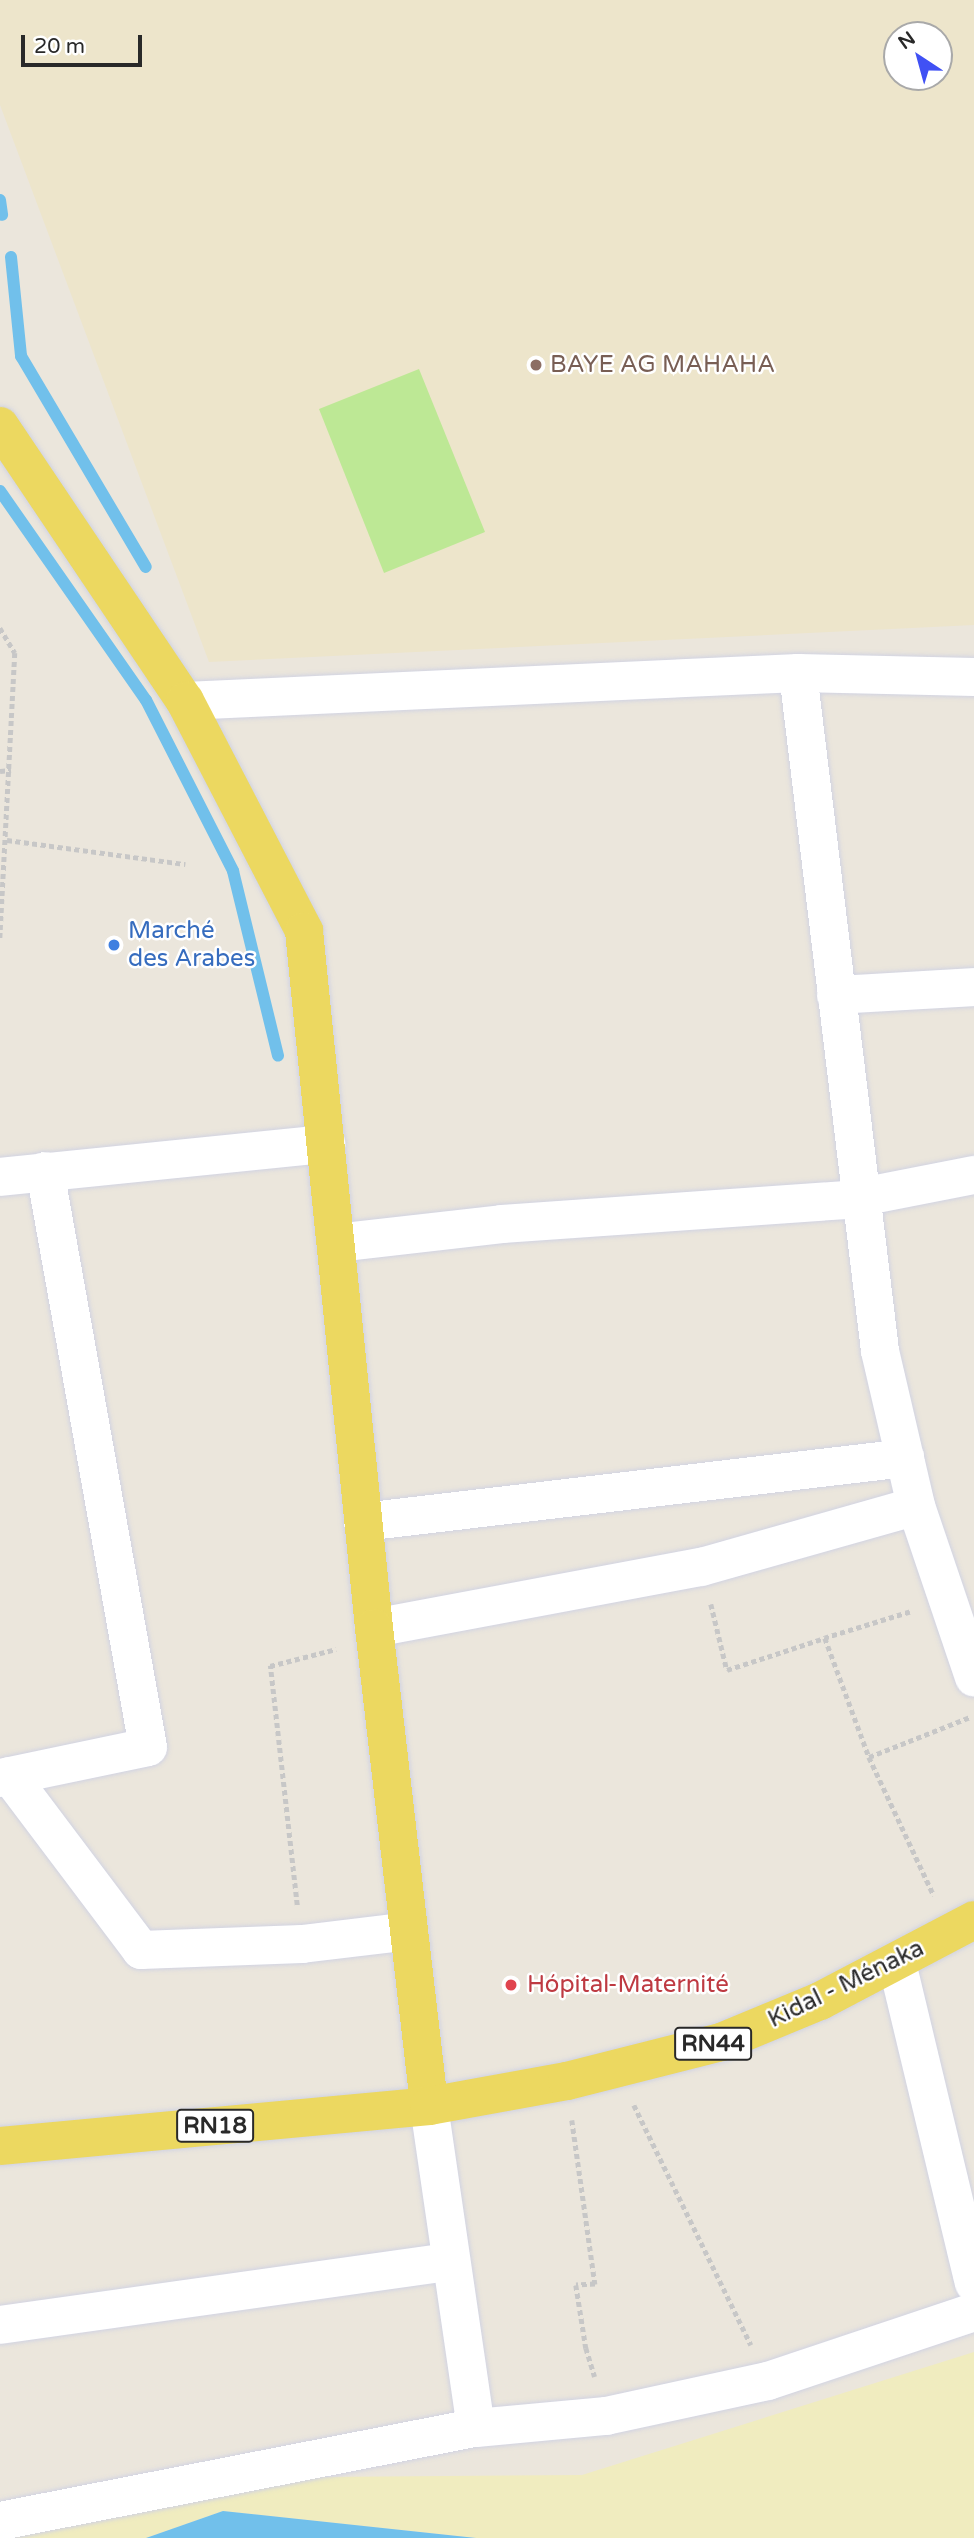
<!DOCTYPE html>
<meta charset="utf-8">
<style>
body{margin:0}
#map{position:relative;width:974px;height:2538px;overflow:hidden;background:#ebe6dc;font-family:"Varela Round",sans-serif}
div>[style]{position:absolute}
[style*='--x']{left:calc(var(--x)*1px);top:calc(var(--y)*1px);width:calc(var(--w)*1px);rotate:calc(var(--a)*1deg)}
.education>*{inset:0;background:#ede5cb}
.sand>*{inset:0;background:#f0ecbf}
.pitch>*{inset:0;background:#bde895}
.water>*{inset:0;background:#71c0eb}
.stream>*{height:12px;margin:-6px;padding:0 6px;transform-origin:6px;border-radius:6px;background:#71c0eb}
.path>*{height:4.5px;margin-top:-2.25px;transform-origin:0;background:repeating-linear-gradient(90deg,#c7c7c7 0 5px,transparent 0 8.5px)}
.roads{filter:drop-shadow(0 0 2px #d1d3e2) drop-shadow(0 0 2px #d1d3e2)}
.minor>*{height:38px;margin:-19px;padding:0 19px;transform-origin:19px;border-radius:19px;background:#fff}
.major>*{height:38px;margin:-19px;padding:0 19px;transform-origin:19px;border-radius:19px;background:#ecd860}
.dots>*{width:19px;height:19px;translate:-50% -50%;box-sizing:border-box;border:4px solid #fff;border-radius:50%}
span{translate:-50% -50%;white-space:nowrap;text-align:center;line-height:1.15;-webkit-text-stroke:5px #fff;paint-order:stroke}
.shield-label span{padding:2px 5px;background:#fff;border:2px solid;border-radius:5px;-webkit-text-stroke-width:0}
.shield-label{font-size:23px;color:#292929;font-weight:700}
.education-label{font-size:24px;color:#785e54}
.left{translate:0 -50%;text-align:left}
.shop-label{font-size:24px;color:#366cbe}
.street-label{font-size:24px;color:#292929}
.health-label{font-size:24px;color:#be3a42}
.north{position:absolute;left:883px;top:21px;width:70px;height:70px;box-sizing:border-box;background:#fff;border:2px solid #a9a9a9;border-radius:50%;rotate:324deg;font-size:19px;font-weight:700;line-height:28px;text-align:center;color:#292929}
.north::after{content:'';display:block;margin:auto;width:24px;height:32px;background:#4051f4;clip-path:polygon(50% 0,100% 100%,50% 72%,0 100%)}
.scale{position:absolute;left:21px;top:35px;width:121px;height:32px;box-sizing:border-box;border:4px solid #292929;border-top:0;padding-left:9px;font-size:21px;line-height:24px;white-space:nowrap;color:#292929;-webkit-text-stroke:5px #fff;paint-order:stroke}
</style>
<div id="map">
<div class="education">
<div style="clip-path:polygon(evenodd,0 0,974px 0,974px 625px,209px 662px,0 105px,0 0,897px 35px,939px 35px,939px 77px,897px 77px,897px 35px)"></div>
</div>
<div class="sand">
<div style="clip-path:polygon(974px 2352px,974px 2538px,476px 2538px,223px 2511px,146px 2538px,0 2538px,201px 2478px,582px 2475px)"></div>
</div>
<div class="pitch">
<div style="clip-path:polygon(419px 369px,485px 532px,384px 573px,319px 409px)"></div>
</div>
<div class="water">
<div style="clip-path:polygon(223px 2511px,476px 2538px,146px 2538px)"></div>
</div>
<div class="stream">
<div style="--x:0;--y:200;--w:15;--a:82"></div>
<div style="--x:11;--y:257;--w:100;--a:84.2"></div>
<div style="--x:21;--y:356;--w:245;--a:59.4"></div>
<div style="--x:0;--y:491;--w:255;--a:55.1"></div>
<div style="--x:146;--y:700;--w:192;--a:63"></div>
<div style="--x:233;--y:871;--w:190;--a:76.3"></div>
</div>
<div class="path">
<div style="--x:0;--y:628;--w:29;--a:59"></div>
<div style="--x:15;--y:653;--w:288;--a:93"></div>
<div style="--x:0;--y:771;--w:11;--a:-5"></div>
<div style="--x:7;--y:840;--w:180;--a:7.7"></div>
<div style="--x:711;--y:1604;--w:68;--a:76.4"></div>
<div style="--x:727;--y:1670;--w:103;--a:-18.1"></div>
<div style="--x:910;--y:1612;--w:89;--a:163"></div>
<div style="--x:825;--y:1638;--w:127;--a:69.7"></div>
<div style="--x:869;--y:1757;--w:153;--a:64.9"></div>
<div style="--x:869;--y:1757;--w:109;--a:-21.6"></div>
<div style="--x:297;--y:1905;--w:241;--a:-96.4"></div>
<div style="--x:270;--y:1666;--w:68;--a:-14.4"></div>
<div style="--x:634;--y:2105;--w:267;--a:64"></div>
<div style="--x:572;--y:2120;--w:166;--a:82"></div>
<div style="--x:595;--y:2284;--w:19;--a:177"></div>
<div style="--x:576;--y:2285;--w:64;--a:81"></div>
<div style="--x:586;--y:2348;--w:30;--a:73"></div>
</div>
<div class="roads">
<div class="minor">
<div style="--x:798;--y:673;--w:683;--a:83.1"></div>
<div style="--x:880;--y:1351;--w:159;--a:76.9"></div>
<div style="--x:916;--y:1506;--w:181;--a:71.3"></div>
<div style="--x:185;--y:701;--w:614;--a:-2.62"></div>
<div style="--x:798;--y:673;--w:176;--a:1.3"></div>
<div style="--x:836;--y:995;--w:138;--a:-3.3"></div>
<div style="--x:0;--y:1177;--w:328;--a:-5.8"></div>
<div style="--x:336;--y:1243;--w:167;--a:-6.5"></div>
<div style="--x:502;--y:1224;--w:345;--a:-4"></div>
<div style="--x:846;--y:1200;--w:130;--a:-11.1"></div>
<div style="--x:363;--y:1522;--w:546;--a:-6.73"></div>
<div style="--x:374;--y:1628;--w:333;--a:-10.6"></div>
<div style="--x:701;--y:1567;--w:223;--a:-15.8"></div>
<div style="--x:10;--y:1776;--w:218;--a:53"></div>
<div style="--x:141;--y:1950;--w:161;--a:-2.1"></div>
<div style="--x:302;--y:1944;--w:108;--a:-6.9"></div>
<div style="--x:0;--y:1778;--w:151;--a:-11.8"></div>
<div style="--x:148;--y:1747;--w:585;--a:-100.14"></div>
<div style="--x:897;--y:1963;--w:329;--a:76.5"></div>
<div style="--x:429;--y:2106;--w:325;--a:81.7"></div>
<div style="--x:0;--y:2325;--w:455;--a:-8"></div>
<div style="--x:0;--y:2521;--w:485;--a:-11.1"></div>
<div style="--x:476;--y:2428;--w:131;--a:-5.3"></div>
<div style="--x:606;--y:2416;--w:166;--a:-12.2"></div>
<div style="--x:768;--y:2381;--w:217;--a:-18.5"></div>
</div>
<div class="major">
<div style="--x:0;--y:426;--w:331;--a:56.1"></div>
<div style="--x:185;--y:701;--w:259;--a:62.6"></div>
<div style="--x:304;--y:931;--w:701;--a:84.26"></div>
<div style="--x:374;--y:1628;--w:481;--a:83.4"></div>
<div style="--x:0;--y:2146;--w:431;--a:-5.3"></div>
<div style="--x:429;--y:2106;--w:140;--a:-10.3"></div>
<div style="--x:567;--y:2081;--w:159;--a:-14.2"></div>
<div style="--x:721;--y:2042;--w:107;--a:-22.5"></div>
<div style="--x:820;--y:2001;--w:174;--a:-27.7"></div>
</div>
</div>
<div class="dots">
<div style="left:536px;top:365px;background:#8d6e63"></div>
<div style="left:114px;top:945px;background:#3f7fe0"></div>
<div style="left:511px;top:1985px;background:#e0444e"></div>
</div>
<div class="shield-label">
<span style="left:713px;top:2044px">RN44</span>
<span style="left:215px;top:2126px">RN18</span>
</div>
<div class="education-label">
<span class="left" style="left:550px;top:365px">BAYE AG MAHAHA</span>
</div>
<div class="shop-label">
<span class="left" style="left:128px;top:945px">Marché<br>des Arabes</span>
</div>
<div class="street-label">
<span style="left:846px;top:1984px;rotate:-26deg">Kidal - Ménaka</span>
</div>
<div class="health-label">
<span class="left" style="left:527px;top:1985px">Hópital-Maternité</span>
</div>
<div class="north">N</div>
<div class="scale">20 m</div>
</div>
